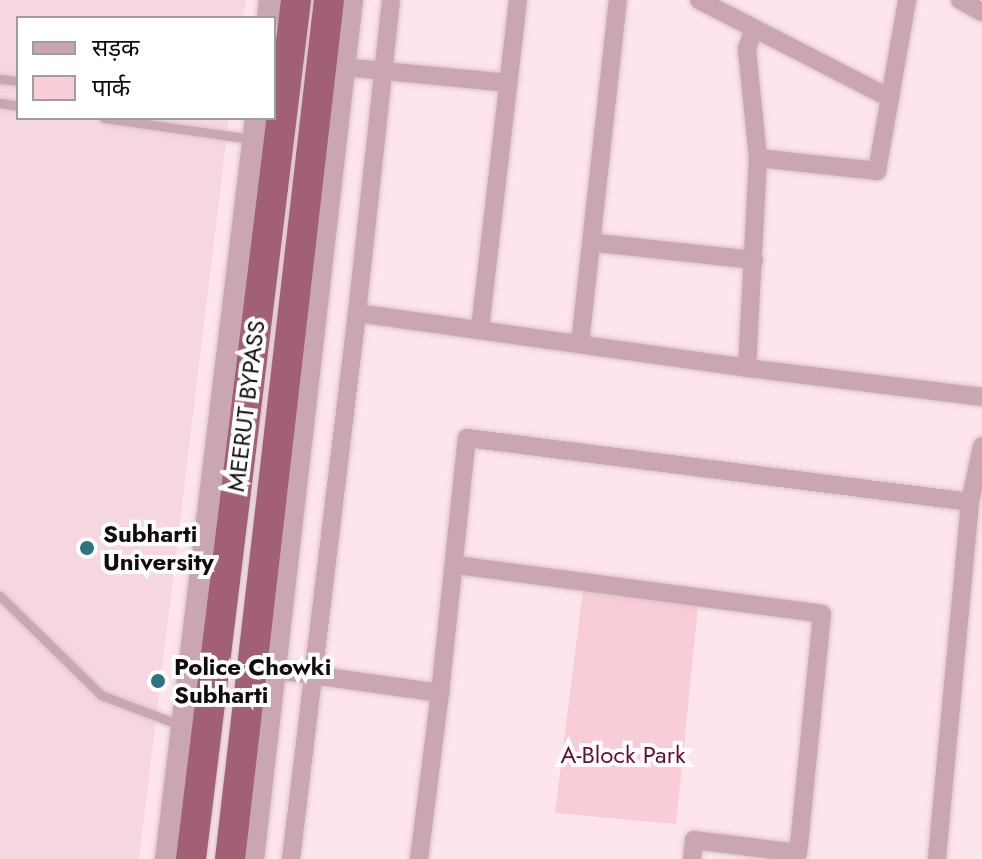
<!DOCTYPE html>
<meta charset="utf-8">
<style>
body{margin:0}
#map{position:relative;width:982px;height:859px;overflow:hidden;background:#fee5eb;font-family:Jost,"Noto Sans Devanagari",sans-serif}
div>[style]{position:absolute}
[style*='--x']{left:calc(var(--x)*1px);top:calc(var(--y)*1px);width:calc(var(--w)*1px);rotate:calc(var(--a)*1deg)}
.built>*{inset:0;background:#f6d7df}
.green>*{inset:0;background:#f9cdd8}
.roads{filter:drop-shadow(0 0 2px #d8c2c7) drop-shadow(0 0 2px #d8c2c7)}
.service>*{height:9px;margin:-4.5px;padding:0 4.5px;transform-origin:4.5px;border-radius:4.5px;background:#caa7b0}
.minor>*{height:18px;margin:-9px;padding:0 9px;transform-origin:9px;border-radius:9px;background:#caa7b0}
.tertiary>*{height:22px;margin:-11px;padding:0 11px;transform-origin:11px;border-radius:11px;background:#caa7b0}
.trunk>*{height:30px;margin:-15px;padding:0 15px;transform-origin:15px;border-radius:15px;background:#a26074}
.dots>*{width:22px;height:22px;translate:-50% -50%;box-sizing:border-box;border:4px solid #fff;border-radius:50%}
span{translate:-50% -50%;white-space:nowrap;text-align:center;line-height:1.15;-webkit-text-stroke:8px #fff;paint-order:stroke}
.street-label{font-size:24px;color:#120b0d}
.poi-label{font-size:24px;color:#120b0d;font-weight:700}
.left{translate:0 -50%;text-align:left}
.park-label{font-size:24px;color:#680c34}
.legend{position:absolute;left:16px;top:16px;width:260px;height:104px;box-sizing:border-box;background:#fff;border:2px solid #a09d9e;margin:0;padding:10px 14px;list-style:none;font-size:24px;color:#120b0d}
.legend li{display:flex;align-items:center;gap:16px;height:40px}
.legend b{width:40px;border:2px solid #a09d9e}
</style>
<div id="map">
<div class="built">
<div style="clip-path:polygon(0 0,246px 0,243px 18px,18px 18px,18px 118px,229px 118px,139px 859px,0 859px)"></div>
</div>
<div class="green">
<div style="clip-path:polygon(583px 590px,698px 607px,676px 824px,555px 813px)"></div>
</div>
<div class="roads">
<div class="service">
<div style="--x:0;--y:79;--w:18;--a:6"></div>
<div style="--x:0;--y:103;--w:18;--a:9"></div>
<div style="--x:104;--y:118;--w:148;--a:8.1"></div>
<div style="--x:0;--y:596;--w:141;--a:44.4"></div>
<div style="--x:101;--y:695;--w:87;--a:20.9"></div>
</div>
<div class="minor">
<div style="--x:699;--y:0;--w:215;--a:27.2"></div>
<div style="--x:960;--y:0;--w:25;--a:29"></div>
<div style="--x:332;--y:66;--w:177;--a:5.5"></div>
<div style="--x:758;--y:158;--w:120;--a:6.2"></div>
<div style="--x:877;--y:171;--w:174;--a:-80"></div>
<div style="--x:597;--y:243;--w:158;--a:6.2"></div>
<div style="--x:357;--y:313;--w:315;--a:-83.8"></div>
<div style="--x:480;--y:328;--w:330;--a:-83.4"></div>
<div style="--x:580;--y:343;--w:345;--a:-83.7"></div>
<div style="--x:747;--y:368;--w:237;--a:7"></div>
<div style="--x:970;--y:502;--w:57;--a:-77.9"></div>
<div style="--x:457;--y:565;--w:368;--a:7.6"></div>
<div style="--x:822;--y:614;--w:240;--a:95.7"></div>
<div style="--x:798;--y:853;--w:105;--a:-172.9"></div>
<div style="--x:694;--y:840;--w:19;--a:96"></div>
<div style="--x:277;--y:670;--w:165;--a:8"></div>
<div style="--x:440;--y:693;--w:256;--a:-84"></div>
<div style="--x:467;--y:438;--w:507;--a:7.25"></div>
<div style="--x:970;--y:502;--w:359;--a:95.3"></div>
<div style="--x:291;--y:859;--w:550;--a:-83.11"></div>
<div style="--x:357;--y:313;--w:394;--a:8"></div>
<div style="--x:747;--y:368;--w:210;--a:-87"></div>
<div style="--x:758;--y:158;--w:110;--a:-95.8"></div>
<div style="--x:747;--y:49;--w:20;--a:-72"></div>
<div style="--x:419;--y:859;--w:167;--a:-82.8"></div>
</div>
<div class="tertiary">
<div style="--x:268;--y:18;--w:18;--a:-84"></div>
<div style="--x:166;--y:859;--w:746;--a:-83.07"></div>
<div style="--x:253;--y:859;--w:865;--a:-83.43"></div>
</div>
<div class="trunk">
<div style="--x:191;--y:859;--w:865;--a:-83.03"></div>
<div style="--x:230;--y:859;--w:865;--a:-83.43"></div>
</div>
</div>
<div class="dots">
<div style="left:87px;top:548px;background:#2d7480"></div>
<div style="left:158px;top:681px;background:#2d7480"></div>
</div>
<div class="street-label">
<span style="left:246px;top:406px;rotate:-83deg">MEERUT BYPASS</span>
</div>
<div class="poi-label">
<span class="left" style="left:103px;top:548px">Subharti<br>University</span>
<span class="left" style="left:174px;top:681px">Police Chowki<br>Subharti</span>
</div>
<div class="park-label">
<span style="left:623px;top:755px">A-Block Park</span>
</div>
<ul class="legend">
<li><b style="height:10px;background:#caa7b0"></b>सड़क</li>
<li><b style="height:22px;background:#f9cdd8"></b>पार्क</li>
</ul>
</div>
